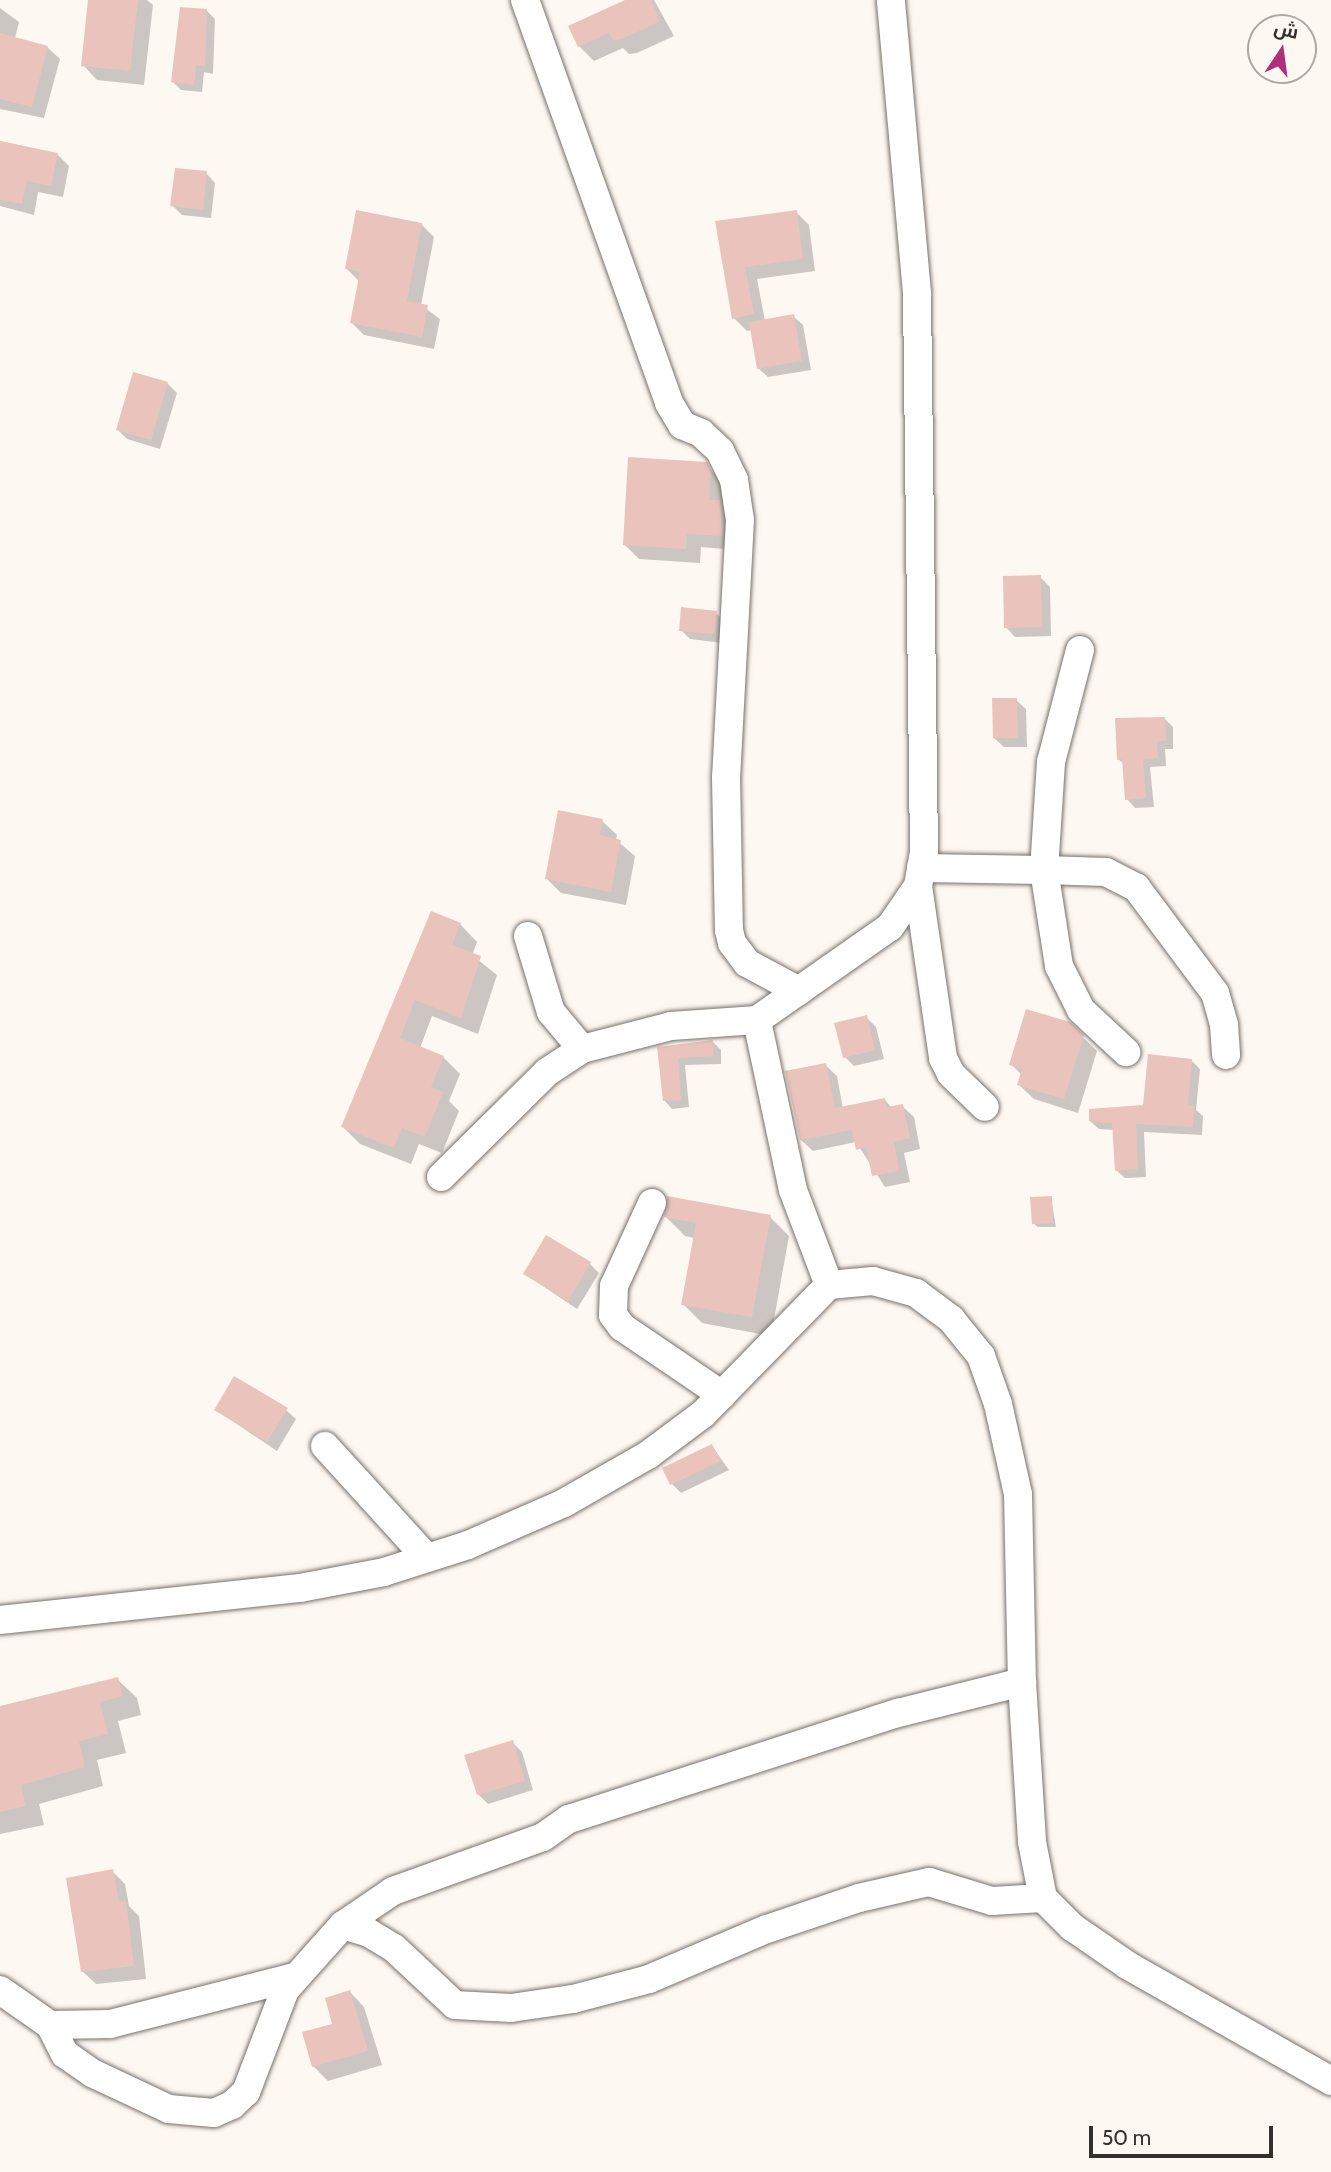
<!DOCTYPE html>
<meta charset="utf-8">
<style>
body{margin:0}
#map{position:relative;width:1331px;height:2172px;overflow:hidden;background:#fef8f2;font-family:Cabin,Cairo,sans-serif}
div>[style]{position:absolute}
[style*='--x']{left:calc(var(--x)*1px);top:calc(var(--y)*1px);width:calc(var(--w)*1px);rotate:calc(var(--a)*1deg)}
.shadow>*{inset:0;background:#0003}
.building>*{inset:0;background:#eac4bc}
.roads{filter:drop-shadow(0 0 2px #77716a) drop-shadow(0 0 2px #77716a)}
.minor>*{height:28px;margin:-14px;padding:0 14px;transform-origin:14px;border-radius:14px;background:#fff}
span{translate:-50% -50%;white-space:nowrap;text-align:center;line-height:1.15;-webkit-text-stroke:5px #fef8f2;paint-order:stroke}
.north{position:absolute;left:1247px;top:14px;width:70px;height:70px;box-sizing:border-box;background:#fef8f2;border:2px solid #ada8a3;border-radius:50%;rotate:13deg;font-size:19px;font-weight:700;line-height:28px;text-align:center;color:#33302d}
.north::after{content:'';display:block;margin:auto;width:24px;height:32px;background:#b02f7b;clip-path:polygon(50% 0,100% 100%,50% 72%,0 100%)}
.scale{position:absolute;left:1089px;top:2126px;width:184px;height:32px;box-sizing:border-box;border:4px solid #33302d;border-top:0;padding-left:9px;font-size:21px;line-height:24px;white-space:nowrap;color:#33302d;-webkit-text-stroke:5px #fef8f2;paint-order:stroke}
</style>
<div id="map">
<div class="shadow">
<div style="clip-path:polygon(90px 0,147px 0,153px 5px,144px 85px,97px 80px,83px 65px)"></div>
<div style="clip-path:polygon(629px 0,654px 0,674px 36px,637px 53px,629px 54px,623px 48px,594px 61px,579px 46px)"></div>
<div style="clip-path:polygon(0 8px,19px 22px,15px 38px,47px 47px,60px 59px,44px 118px,0 109px)"></div>
<div style="clip-path:polygon(207px 11px,215px 19px,213px 74px,204px 72px,202px 92px,181px 90px,173px 82px)"></div>
<div style="clip-path:polygon(0 141px,57px 154px,69px 166px,63px 197px,38px 192px,34px 215px,0 206px)"></div>
<div style="clip-path:polygon(206px 173px,215px 183px,211px 218px,182px 215px,172px 205px)"></div>
<div style="clip-path:polygon(796px 212px,809px 225px,815px 271px,757px 279px,765px 321px,793px 316px,803px 325px,811px 370px,768px 377px,758px 368px,752px 330px,747px 331px,734px 318px,717px 223px)"></div>
<div style="clip-path:polygon(421px 224px,434px 237px,421px 305px,440px 319px,434px 349px,364px 335px,352px 323px,360px 282px,347px 269px)"></div>
<div style="clip-path:polygon(167px 383px,177px 393px,160px 449px,127px 439px,118px 430px)"></div>
<div style="clip-path:polygon(706px 464px,725px 487px,723px 506px,734px 517px,736px 550px,701px 547px,700px 563px,639px 559px,624px 544px)"></div>
<div style="clip-path:polygon(1040px 577px,1050px 587px,1051px 636px,1015px 637px,1006px 627px)"></div>
<div style="clip-path:polygon(716px 613px,725px 622px,723px 643px,690px 639px,681px 630px)"></div>
<div style="clip-path:polygon(1016px 700px,1026px 709px,1027px 747px,1004px 747px,994px 738px)"></div>
<div style="clip-path:polygon(1164px 718px,1173px 727px,1173px 749px,1165px 749px,1166px 766px,1150px 767px,1154px 807px,1135px 808px,1127px 799px,1124px 764px,1118px 759px)"></div>
<div style="clip-path:polygon(602px 821px,617px 835px,616px 840px,635px 856px,626px 905px,561px 893px,546px 878px)"></div>
<div style="clip-path:polygon(432px 913px,460px 924px,477px 942px,472px 955px,497px 975px,478px 1034px,432px 1016px,420px 1048px,443px 1057px,460px 1074px,449px 1101px,459px 1111px,442px 1153px,419px 1144px,411px 1164px,360px 1144px,343px 1127px)"></div>
<div style="clip-path:polygon(866px 1017px,876px 1027px,884px 1059px,854px 1066px,845px 1057px)"></div>
<div style="clip-path:polygon(1069px 1024px,1097px 1051px,1078px 1113px,1034px 1099px,1019px 1085px,1022px 1075px,1011px 1064px)"></div>
<div style="clip-path:polygon(713px 1042px,721px 1050px,721px 1064px,685px 1065px,689px 1107px,672px 1109px,664px 1100px,659px 1048px)"></div>
<div style="clip-path:polygon(1191px 1060px,1200px 1069px,1196px 1110px,1203px 1116px,1202px 1135px,1144px 1132px,1146px 1177px,1125px 1178px,1116px 1170px,1114px 1130px,1099px 1129px,1090px 1121px,1144px 1107px)"></div>
<div style="clip-path:polygon(825px 1065px,837px 1076px,843px 1109px,885px 1100px,892px 1108px,902px 1106px,914px 1117px,920px 1149px,904px 1153px,910px 1182px,885px 1187px,856px 1142px,813px 1151px,801px 1140px)"></div>
<div style="clip-path:polygon(1051px 1198px,1056px 1227px,1038px 1227px,1033px 1223px)"></div>
<div style="clip-path:polygon(666px 1217px,770px 1217px,789px 1236px,771px 1336px,702px 1323px,683px 1304px,695px 1238px,685px 1236px)"></div>
<div style="clip-path:polygon(590px 1264px,599px 1273px,577px 1309px,525px 1274px)"></div>
<div style="clip-path:polygon(216px 1410px,286px 1410px,296px 1419px,277px 1451px)"></div>
<div style="clip-path:polygon(712px 1446px,729px 1470px,681px 1493px,672px 1484px)"></div>
<div style="clip-path:polygon(117px 1679px,137px 1698px,141px 1715px,118px 1721px,126px 1753px,97px 1760px,103px 1786px,39px 1804px,44px 1825px,0 1834px,0 1708px)"></div>
<div style="clip-path:polygon(512px 1742px,522px 1752px,533px 1790px,488px 1804px,478px 1794px)"></div>
<div style="clip-path:polygon(112px 1871px,125px 1884px,129px 1906px,139px 1916px,146px 1979px,96px 1984px,82px 1971px)"></div>
<div style="clip-path:polygon(350px 1992px,364px 2007px,382px 2065px,328px 2081px,313px 2066px)"></div>
</div>
<div class="building">
<div style="clip-path:polygon(88px 0,138px 0,130px 71px,81px 66px)"></div>
<div style="clip-path:polygon(625px 0,651px 0,660px 21px,622px 39px,613px 40px,609px 33px,578px 47px,568px 26px)"></div>
<div style="clip-path:polygon(180px 7px,207px 9px,205px 66px,196px 65px,194px 85px,171px 82px)"></div>
<div style="clip-path:polygon(0 33px,48px 46px,32px 107px,0 99px)"></div>
<div style="clip-path:polygon(0 141px,58px 153px,51px 186px,27px 181px,22px 204px,0 200px)"></div>
<div style="clip-path:polygon(175px 168px,207px 171px,203px 210px,170px 206px)"></div>
<div style="clip-path:polygon(356px 210px,422px 223px,407px 301px,428px 305px,422px 337px,350px 323px,360px 272px,345px 269px)"></div>
<div style="clip-path:polygon(797px 210px,803px 259px,745px 267px,754px 314px,732px 319px,715px 221px)"></div>
<div style="clip-path:polygon(794px 314px,802px 361px,757px 369px,749px 322px)"></div>
<div style="clip-path:polygon(133px 372px,168px 382px,151px 440px,116px 430px)"></div>
<div style="clip-path:polygon(628px 457px,707px 462px,711px 471px,709px 500px,720px 500px,722px 536px,687px 534px,686px 549px,623px 545px)"></div>
<div style="clip-path:polygon(1041px 575px,1042px 627px,1004px 628px,1003px 576px)"></div>
<div style="clip-path:polygon(681px 607px,717px 611px,714px 634px,679px 631px)"></div>
<div style="clip-path:polygon(992px 698px,1017px 698px,1018px 738px,993px 738px)"></div>
<div style="clip-path:polygon(1165px 717px,1166px 741px,1157px 741px,1158px 758px,1143px 759px,1146px 798px,1125px 800px,1122px 759px,1117px 760px,1115px 718px)"></div>
<div style="clip-path:polygon(558px 810px,603px 819px,600px 835px,621px 840px,611px 892px,545px 879px)"></div>
<div style="clip-path:polygon(431px 911px,461px 923px,452px 945px,481px 956px,461px 1018px,415px 1000px,400px 1038px,444px 1056px,431px 1087px,443px 1092px,425px 1137px,402px 1128px,394px 1148px,341px 1127px)"></div>
<div style="clip-path:polygon(1026px 1009px,1070px 1022px,1084px 1035px,1064px 1099px,1017px 1085px,1022px 1069px,1009px 1065px)"></div>
<div style="clip-path:polygon(867px 1015px,875px 1050px,843px 1058px,834px 1023px)"></div>
<div style="clip-path:polygon(713px 1040px,714px 1056px,678px 1058px,681px 1100px,663px 1101px,657px 1047px)"></div>
<div style="clip-path:polygon(1148px 1054px,1192px 1059px,1188px 1105px,1195px 1106px,1193px 1127px,1136px 1124px,1138px 1169px,1115px 1171px,1112px 1123px,1089px 1121px,1089px 1109px,1143px 1105px)"></div>
<div style="clip-path:polygon(826px 1063px,835px 1108px,885px 1098px,887px 1107px,903px 1104px,910px 1138px,894px 1142px,899px 1171px,872px 1176px,866px 1147px,856px 1150px,852px 1130px,800px 1140px,785px 1071px)"></div>
<div style="clip-path:polygon(667px 1196px,771px 1215px,752px 1317px,681px 1305px,696px 1223px,664px 1217px)"></div>
<div style="clip-path:polygon(1052px 1196px,1053px 1223px,1032px 1224px,1030px 1197px)"></div>
<div style="clip-path:polygon(546px 1235px,591px 1262px,568px 1301px,523px 1274px)"></div>
<div style="clip-path:polygon(234px 1376px,288px 1408px,267px 1442px,214px 1410px)"></div>
<div style="clip-path:polygon(712px 1444px,721px 1461px,670px 1485px,662px 1468px)"></div>
<div style="clip-path:polygon(118px 1677px,123px 1696px,100px 1702px,108px 1734px,79px 1741px,85px 1767px,21px 1785px,26px 1806px,0 1812px,0 1706px)"></div>
<div style="clip-path:polygon(513px 1740px,525px 1781px,477px 1795px,464px 1755px)"></div>
<div style="clip-path:polygon(113px 1869px,119px 1902px,126px 1901px,134px 1966px,81px 1972px,66px 1878px)"></div>
<div style="clip-path:polygon(350px 1990px,368px 2051px,312px 2067px,302px 2032px,332px 2024px,325px 1998px)"></div>
</div>
<div class="roads">
<div class="minor">
<div style="--x:525;--y:0;--w:428;--a:70.3"></div>
<div style="--x:669;--y:403;--w:26;--a:59"></div>
<div style="--x:682;--y:425;--w:21;--a:23"></div>
<div style="--x:701;--y:433;--w:26;--a:43"></div>
<div style="--x:720;--y:451;--w:32;--a:64"></div>
<div style="--x:734;--y:480;--w:40;--a:81.5"></div>
<div style="--x:740;--y:520;--w:257;--a:93.1"></div>
<div style="--x:726;--y:777;--w:153;--a:88.9"></div>
<div style="--x:729;--y:930;--w:13;--a:77"></div>
<div style="--x:732;--y:943;--w:25;--a:53"></div>
<div style="--x:747;--y:963;--w:59;--a:28.3"></div>
<div style="--x:1080;--y:650;--w:116;--a:104.5"></div>
<div style="--x:1051;--y:762;--w:108;--a:93.7"></div>
<div style="--x:1044;--y:870;--w:62;--a:1.8"></div>
<div style="--x:1106;--y:872;--w:34;--a:27"></div>
<div style="--x:1136;--y:887;--w:132;--a:53.3"></div>
<div style="--x:1215;--y:993;--w:33;--a:74"></div>
<div style="--x:1224;--y:1025;--w:30;--a:86"></div>
<div style="--x:921;--y:868;--w:123;--a:0.9"></div>
<div style="--x:1044;--y:870;--w:97;--a:81.1"></div>
<div style="--x:1059;--y:966;--w:49;--a:63.4"></div>
<div style="--x:1081;--y:1010;--w:62;--a:43"></div>
<div style="--x:918;--y:886;--w:174;--a:81.7"></div>
<div style="--x:943;--y:1058;--w:18;--a:63"></div>
<div style="--x:951;--y:1074;--w:47;--a:44.1"></div>
<div style="--x:528;--y:936;--w:79;--a:73.2"></div>
<div style="--x:551;--y:1012;--w:48;--a:50"></div>
<div style="--x:441;--y:1177;--w:149;--a:-44.7"></div>
<div style="--x:547;--y:1072;--w:42;--a:-33.3"></div>
<div style="--x:582;--y:1049;--w:92;--a:-14.5"></div>
<div style="--x:671;--y:1026;--w:86;--a:-4"></div>
<div style="--x:652;--y:1203;--w:91;--a:114.6"></div>
<div style="--x:614;--y:1286;--w:29;--a:92"></div>
<div style="--x:613;--y:1315;--w:15;--a:53"></div>
<div style="--x:622;--y:1327;--w:121;--a:34.2"></div>
<div style="--x:829;--y:1285;--w:102;--a:-110.8"></div>
<div style="--x:793;--y:1190;--w:174;--a:-102"></div>
<div style="--x:757;--y:1020;--w:162;--a:-35"></div>
<div style="--x:890;--y:927;--w:50;--a:-55.7"></div>
<div style="--x:918;--y:886;--w:35;--a:-80"></div>
<div style="--x:924;--y:852;--w:559;--a:-90.72"></div>
<div style="--x:917;--y:293;--w:294;--a:-95.1"></div>
<div style="--x:325;--y:1446;--w:151;--a:47.7"></div>
<div style="--x:0;--y:1620;--w:302;--a:-6.1"></div>
<div style="--x:300;--y:1588;--w:86;--a:-10.8"></div>
<div style="--x:384;--y:1572;--w:88;--a:-17.8"></div>
<div style="--x:468;--y:1545;--w:105;--a:-23.6"></div>
<div style="--x:564;--y:1503;--w:97;--a:-29.7"></div>
<div style="--x:648;--y:1455;--w:69;--a:-36.7"></div>
<div style="--x:703;--y:1414;--w:180;--a:-45.7"></div>
<div style="--x:829;--y:1285;--w:44;--a:-5.2"></div>
<div style="--x:873;--y:1281;--w:45;--a:15.6"></div>
<div style="--x:916;--y:1293;--w:44;--a:36.6"></div>
<div style="--x:951;--y:1319;--w:48;--a:51"></div>
<div style="--x:981;--y:1356;--w:51;--a:70.5"></div>
<div style="--x:998;--y:1404;--w:92;--a:77.5"></div>
<div style="--x:1018;--y:1494;--w:188;--a:88.8"></div>
<div style="--x:1022;--y:1682;--w:160;--a:86.4"></div>
<div style="--x:1032;--y:1842;--w:57;--a:78.9"></div>
<div style="--x:1043;--y:1898;--w:41;--a:45"></div>
<div style="--x:1072;--y:1927;--w:67;--a:34.6"></div>
<div style="--x:1127;--y:1965;--w:235;--a:29.6"></div>
<div style="--x:343;--y:1925;--w:60;--a:-34.2"></div>
<div style="--x:393;--y:1891;--w:159;--a:-19.8"></div>
<div style="--x:543;--y:1837;--w:32;--a:-35"></div>
<div style="--x:569;--y:1819;--w:346;--a:-17.9"></div>
<div style="--x:898;--y:1713;--w:128;--a:-14"></div>
<div style="--x:0;--y:1990;--w:61;--a:35"></div>
<div style="--x:50;--y:2025;--w:33;--a:63"></div>
<div style="--x:65;--y:2054;--w:33;--a:35"></div>
<div style="--x:92;--y:2073;--w:85;--a:25.1"></div>
<div style="--x:169;--y:2109;--w:45;--a:5.1"></div>
<div style="--x:214;--y:2113;--w:20;--a:-24"></div>
<div style="--x:232;--y:2105;--w:19;--a:-43"></div>
<div style="--x:246;--y:2092;--w:109;--a:-69.1"></div>
<div style="--x:285;--y:1990;--w:87;--a:-48.3"></div>
<div style="--x:343;--y:1925;--w:27;--a:17"></div>
<div style="--x:369;--y:1933;--w:29;--a:31"></div>
<div style="--x:394;--y:1948;--w:83;--a:43.1"></div>
<div style="--x:455;--y:2005;--w:56;--a:3.1"></div>
<div style="--x:511;--y:2008;--w:63;--a:-8.3"></div>
<div style="--x:573;--y:1999;--w:79;--a:-14.7"></div>
<div style="--x:649;--y:1979;--w:128;--a:-23"></div>
<div style="--x:767;--y:1929;--w:97;--a:-18.6"></div>
<div style="--x:859;--y:1898;--w:72;--a:-12.9"></div>
<div style="--x:929;--y:1882;--w:66;--a:16.8"></div>
<div style="--x:992;--y:1901;--w:51;--a:-3.4"></div>
<div style="--x:50;--y:2025;--w:60;--a:-1"></div>
<div style="--x:110;--y:2024;--w:190;--a:-14.3"></div>
</div>
</div>
<div class="north">ش</div>
<div class="scale">50 m</div>
</div>
